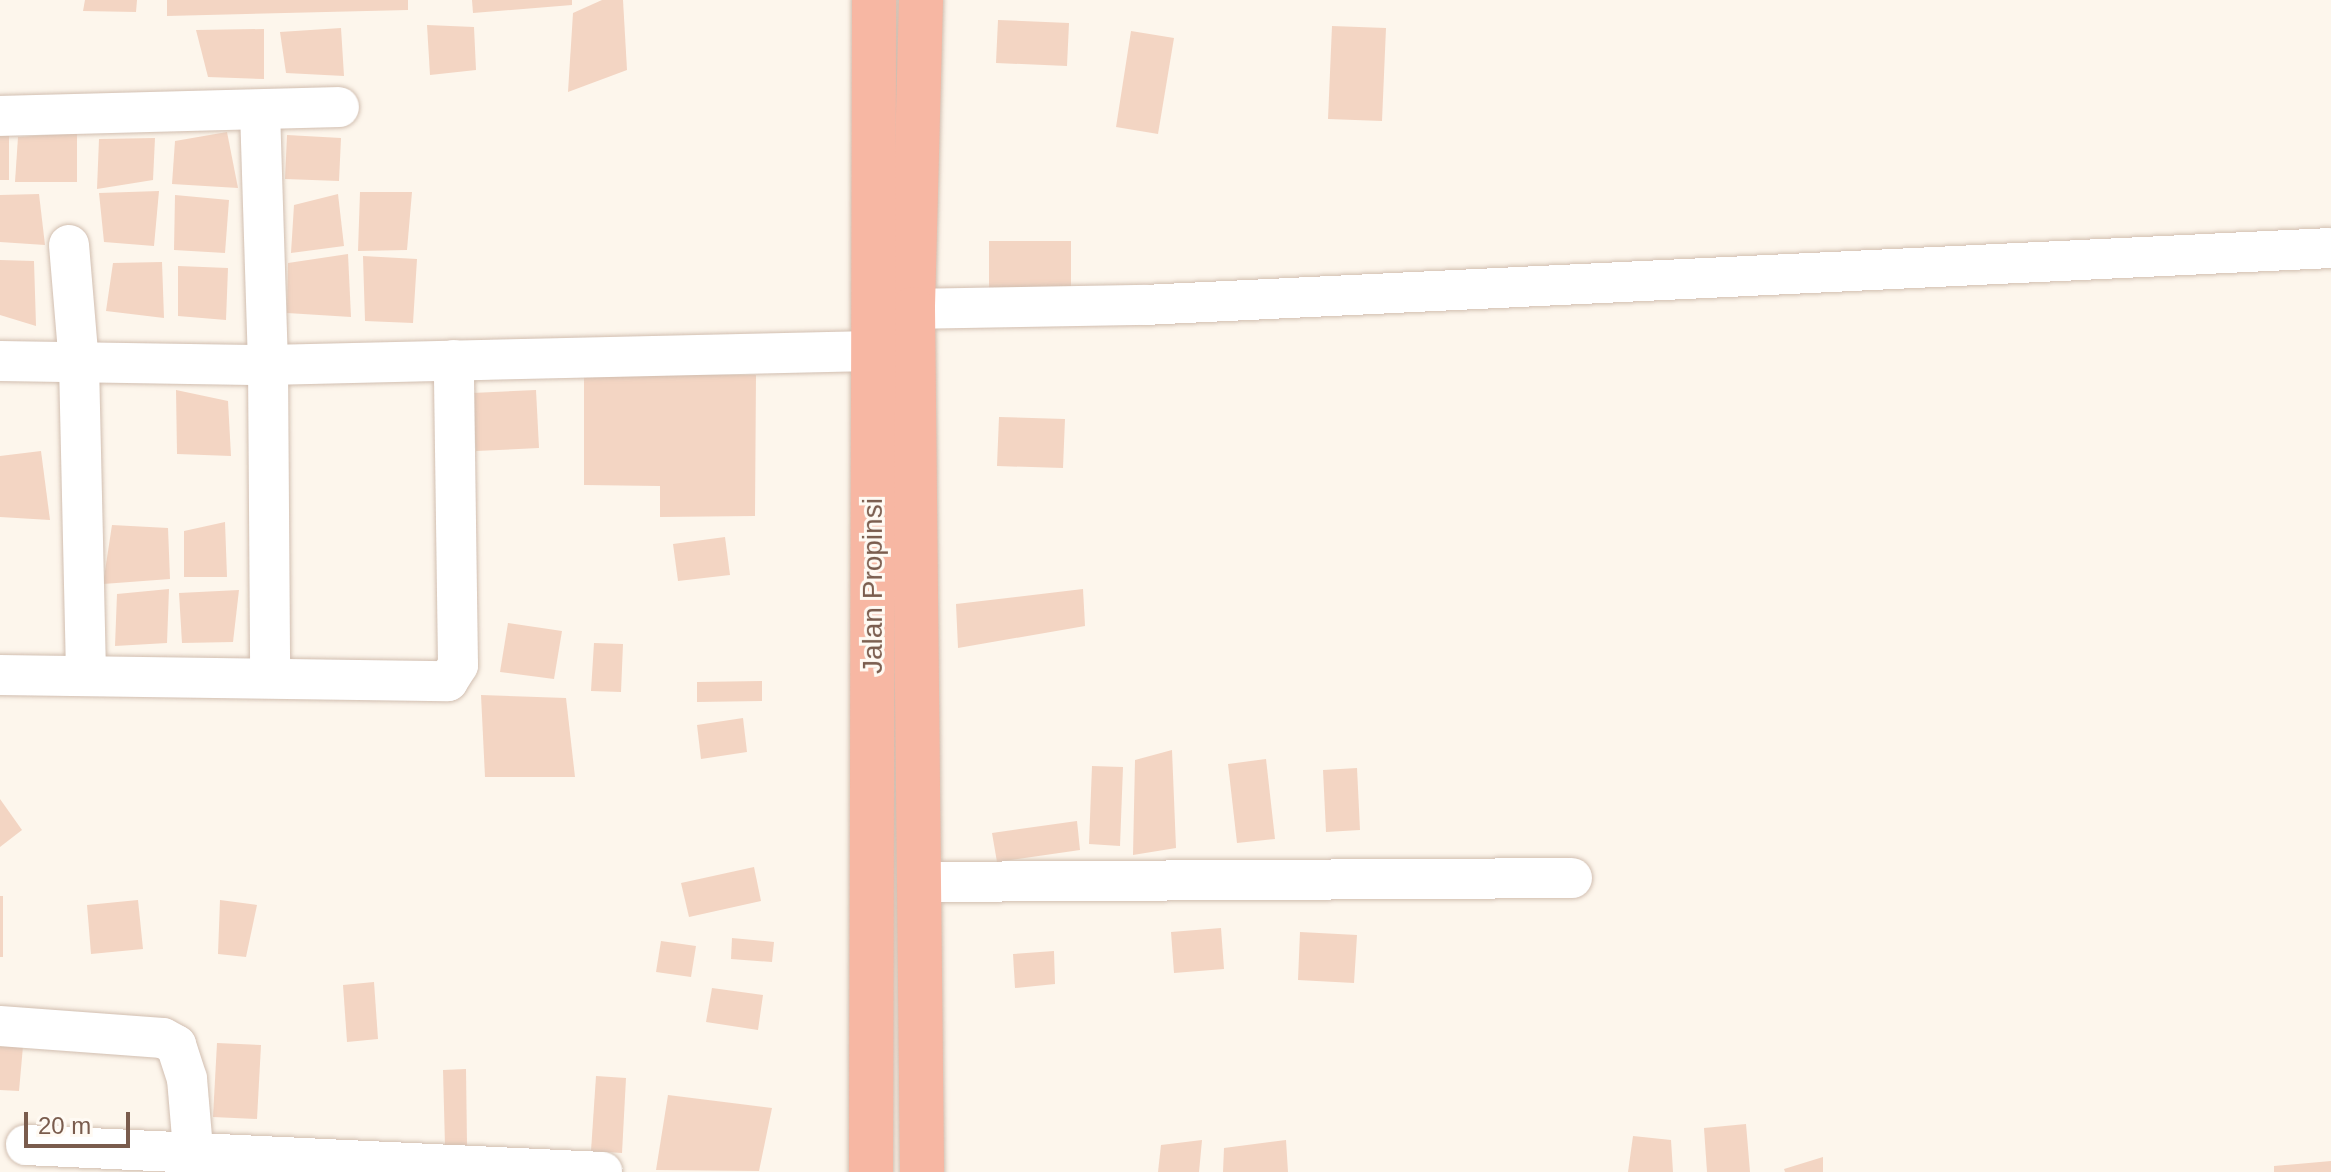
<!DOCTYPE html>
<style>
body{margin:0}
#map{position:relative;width:2331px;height:1172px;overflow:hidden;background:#fdf6ec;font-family:Helvetica,sans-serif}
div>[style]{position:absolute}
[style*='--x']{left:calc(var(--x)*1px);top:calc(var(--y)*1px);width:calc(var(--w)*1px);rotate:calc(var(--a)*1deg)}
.building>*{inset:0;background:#f3d5c3}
.roads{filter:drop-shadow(0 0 2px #d1beb0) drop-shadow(0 0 2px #d1beb0)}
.minor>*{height:40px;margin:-20px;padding:0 20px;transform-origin:20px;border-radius:20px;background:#fff}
.highway>*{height:44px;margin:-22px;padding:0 22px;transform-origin:22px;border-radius:22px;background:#f7b7a3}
span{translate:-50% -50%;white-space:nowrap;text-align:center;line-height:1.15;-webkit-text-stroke:6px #fffaf3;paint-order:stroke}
.street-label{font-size:28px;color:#7a5c4d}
.scale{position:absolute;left:24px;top:1112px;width:106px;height:36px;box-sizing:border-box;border:4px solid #7a5c4d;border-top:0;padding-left:10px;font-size:24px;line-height:28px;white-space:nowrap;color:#7a5c4d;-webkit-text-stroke:6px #fffaf3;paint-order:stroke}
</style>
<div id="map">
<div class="building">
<div style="clip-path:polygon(85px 0,137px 0,136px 12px,83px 11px)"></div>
<div style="clip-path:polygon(167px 0,408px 0,408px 10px,167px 16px)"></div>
<div style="clip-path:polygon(472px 0,572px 0,572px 5px,473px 13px)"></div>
<div style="clip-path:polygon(602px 0,623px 0,627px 70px,568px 92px,573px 13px)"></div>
<div style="clip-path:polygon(998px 20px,1069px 23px,1067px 66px,996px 63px)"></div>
<div style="clip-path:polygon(427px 25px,474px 27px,476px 70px,430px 75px)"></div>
<div style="clip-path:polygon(1332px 26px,1386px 28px,1382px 121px,1328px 119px)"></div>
<div style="clip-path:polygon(341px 28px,344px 76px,286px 73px,280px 32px)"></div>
<div style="clip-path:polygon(264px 29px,264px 79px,208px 77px,196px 30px)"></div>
<div style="clip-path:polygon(1131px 31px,1174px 38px,1158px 134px,1116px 127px)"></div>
<div style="clip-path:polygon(227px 132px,238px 188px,172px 184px,175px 141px)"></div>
<div style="clip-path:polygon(0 133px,9px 134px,9px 180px,0 180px)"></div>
<div style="clip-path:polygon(77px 133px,77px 182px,15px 182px,18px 137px)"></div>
<div style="clip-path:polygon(287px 135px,341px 138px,339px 181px,285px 179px)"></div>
<div style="clip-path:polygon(155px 138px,153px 180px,97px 189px,99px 139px)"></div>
<div style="clip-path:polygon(159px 191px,154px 246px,104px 242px,99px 193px)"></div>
<div style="clip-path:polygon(360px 192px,412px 192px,407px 250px,358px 251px)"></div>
<div style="clip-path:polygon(39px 194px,45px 245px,0 242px,0 195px)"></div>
<div style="clip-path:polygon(338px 194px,344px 246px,291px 253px,294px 205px)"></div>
<div style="clip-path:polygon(175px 195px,229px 200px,225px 253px,174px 250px)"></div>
<div style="clip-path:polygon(989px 241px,1071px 241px,1071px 288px,989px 288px)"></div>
<div style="clip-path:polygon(348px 254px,351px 317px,287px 313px,288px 263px)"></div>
<div style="clip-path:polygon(363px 256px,417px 259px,413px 323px,365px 321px)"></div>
<div style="clip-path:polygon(0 260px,34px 261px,36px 326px,0 315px)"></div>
<div style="clip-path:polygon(162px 262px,164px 318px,106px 311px,113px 263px)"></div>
<div style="clip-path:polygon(178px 266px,228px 268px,226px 320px,178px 316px)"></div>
<div style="clip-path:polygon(584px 375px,756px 375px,755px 516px,660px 517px,660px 486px,584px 485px)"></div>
<div style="clip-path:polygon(176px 390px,228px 401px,231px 456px,177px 454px)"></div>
<div style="clip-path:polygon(536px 390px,539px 448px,476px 451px,472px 393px)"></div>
<div style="clip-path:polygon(999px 417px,1065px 419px,1063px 468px,997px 466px)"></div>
<div style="clip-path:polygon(41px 451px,50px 520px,0 517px,0 456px)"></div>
<div style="clip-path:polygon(225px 522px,227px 577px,184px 577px,184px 531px)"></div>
<div style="clip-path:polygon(112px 525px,168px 528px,170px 579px,103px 584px)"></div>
<div style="clip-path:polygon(725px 537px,730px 575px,678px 581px,673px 544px)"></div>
<div style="clip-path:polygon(169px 589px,167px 643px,115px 646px,117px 594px)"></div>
<div style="clip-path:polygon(1083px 589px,1085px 626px,958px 648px,956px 604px)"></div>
<div style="clip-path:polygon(239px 590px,233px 642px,182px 643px,179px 593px)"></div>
<div style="clip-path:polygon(508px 623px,562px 631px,554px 679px,500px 672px)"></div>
<div style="clip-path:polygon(594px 643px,623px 644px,621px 692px,591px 691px)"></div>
<div style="clip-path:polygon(762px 681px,762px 701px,697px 702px,697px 682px)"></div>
<div style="clip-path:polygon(481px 695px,566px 698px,575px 777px,485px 777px)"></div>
<div style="clip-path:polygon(743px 718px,747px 752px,701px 759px,697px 725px)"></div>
<div style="clip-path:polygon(1172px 750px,1176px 848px,1133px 855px,1135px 760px)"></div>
<div style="clip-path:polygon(1266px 759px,1275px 839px,1237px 843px,1228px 764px)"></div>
<div style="clip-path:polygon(1092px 766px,1123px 767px,1120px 846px,1089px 844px)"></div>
<div style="clip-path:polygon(1357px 768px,1360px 830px,1326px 832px,1323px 770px)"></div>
<div style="clip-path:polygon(0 799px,22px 830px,0 847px)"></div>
<div style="clip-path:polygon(1077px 821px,1080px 850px,997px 862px,992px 833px)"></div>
<div style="clip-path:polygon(754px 867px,761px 901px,689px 917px,681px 883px)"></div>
<div style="clip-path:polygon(0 896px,3px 896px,3px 957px,0 957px)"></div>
<div style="clip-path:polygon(138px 900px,143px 949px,91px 954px,87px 905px)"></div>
<div style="clip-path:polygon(220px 900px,257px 905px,246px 957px,218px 954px)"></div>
<div style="clip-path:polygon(1221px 928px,1224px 969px,1174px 973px,1171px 932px)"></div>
<div style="clip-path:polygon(1300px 932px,1357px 935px,1354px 983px,1298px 980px)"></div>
<div style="clip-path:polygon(732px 938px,774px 942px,772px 962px,731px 959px)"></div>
<div style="clip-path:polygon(661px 941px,696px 946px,691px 977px,656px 972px)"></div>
<div style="clip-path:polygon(1054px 951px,1055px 984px,1015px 988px,1013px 954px)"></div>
<div style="clip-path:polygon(374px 982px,378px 1039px,347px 1042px,343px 985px)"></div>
<div style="clip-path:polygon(712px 988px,763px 995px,758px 1030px,706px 1022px)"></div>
<div style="clip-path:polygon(0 1034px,24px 1035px,19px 1091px,0 1090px)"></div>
<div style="clip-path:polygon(217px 1043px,261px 1045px,257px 1119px,213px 1117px)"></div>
<div style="clip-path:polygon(466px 1069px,467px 1145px,445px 1146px,443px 1070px)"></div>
<div style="clip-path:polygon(596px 1076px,626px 1078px,622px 1153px,591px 1151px)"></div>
<div style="clip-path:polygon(668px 1095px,772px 1108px,759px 1171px,656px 1170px)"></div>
<div style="clip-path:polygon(1746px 1124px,1750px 1172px,1707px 1172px,1704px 1128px)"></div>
<div style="clip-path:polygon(1633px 1136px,1671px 1140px,1673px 1172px,1628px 1172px)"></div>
<div style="clip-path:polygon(1202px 1140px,1199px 1172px,1158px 1172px,1161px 1145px)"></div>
<div style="clip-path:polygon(1286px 1140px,1288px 1172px,1223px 1172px,1224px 1148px)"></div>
<div style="clip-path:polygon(1823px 1157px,1823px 1172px,1785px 1172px,1784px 1169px)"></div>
<div style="clip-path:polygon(2331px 1161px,2331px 1172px,2274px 1172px,2274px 1166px)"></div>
</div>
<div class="roads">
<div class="minor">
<div style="--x:260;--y:110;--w:255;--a:88.2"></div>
<div style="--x:268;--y:365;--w:311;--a:89.6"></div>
<div style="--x:0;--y:116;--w:339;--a:-1.5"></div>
<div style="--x:69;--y:245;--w:119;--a:85.2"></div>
<div style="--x:79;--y:364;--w:309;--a:88.7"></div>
<div style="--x:913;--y:309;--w:231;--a:-1"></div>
<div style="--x:1144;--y:305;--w:1188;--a:-2.75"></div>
<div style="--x:0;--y:361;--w:268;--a:0.9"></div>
<div style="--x:268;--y:365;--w:604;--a:-1.33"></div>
<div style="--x:0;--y:675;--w:448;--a:0.8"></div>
<div style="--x:448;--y:681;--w:19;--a:-58"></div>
<div style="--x:458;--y:665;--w:305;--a:-90.8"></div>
<div style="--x:922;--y:882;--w:650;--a:-0.35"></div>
<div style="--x:0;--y:1026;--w:163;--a:4.2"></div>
<div style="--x:163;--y:1038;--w:15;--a:28"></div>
<div style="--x:176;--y:1045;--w:36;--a:72"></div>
<div style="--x:187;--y:1079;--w:93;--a:85.1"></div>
<div style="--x:26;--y:1145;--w:577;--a:2.68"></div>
</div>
<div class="highway">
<div style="--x:921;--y:0;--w:309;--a:91.5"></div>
<div style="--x:913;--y:309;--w:863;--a:89.4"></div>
<div style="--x:871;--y:1172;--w:1172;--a:-89.85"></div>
</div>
</div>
<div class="street-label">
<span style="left:873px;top:586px;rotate:-90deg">Jalan Propinsi</span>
</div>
<div class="scale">20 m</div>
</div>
